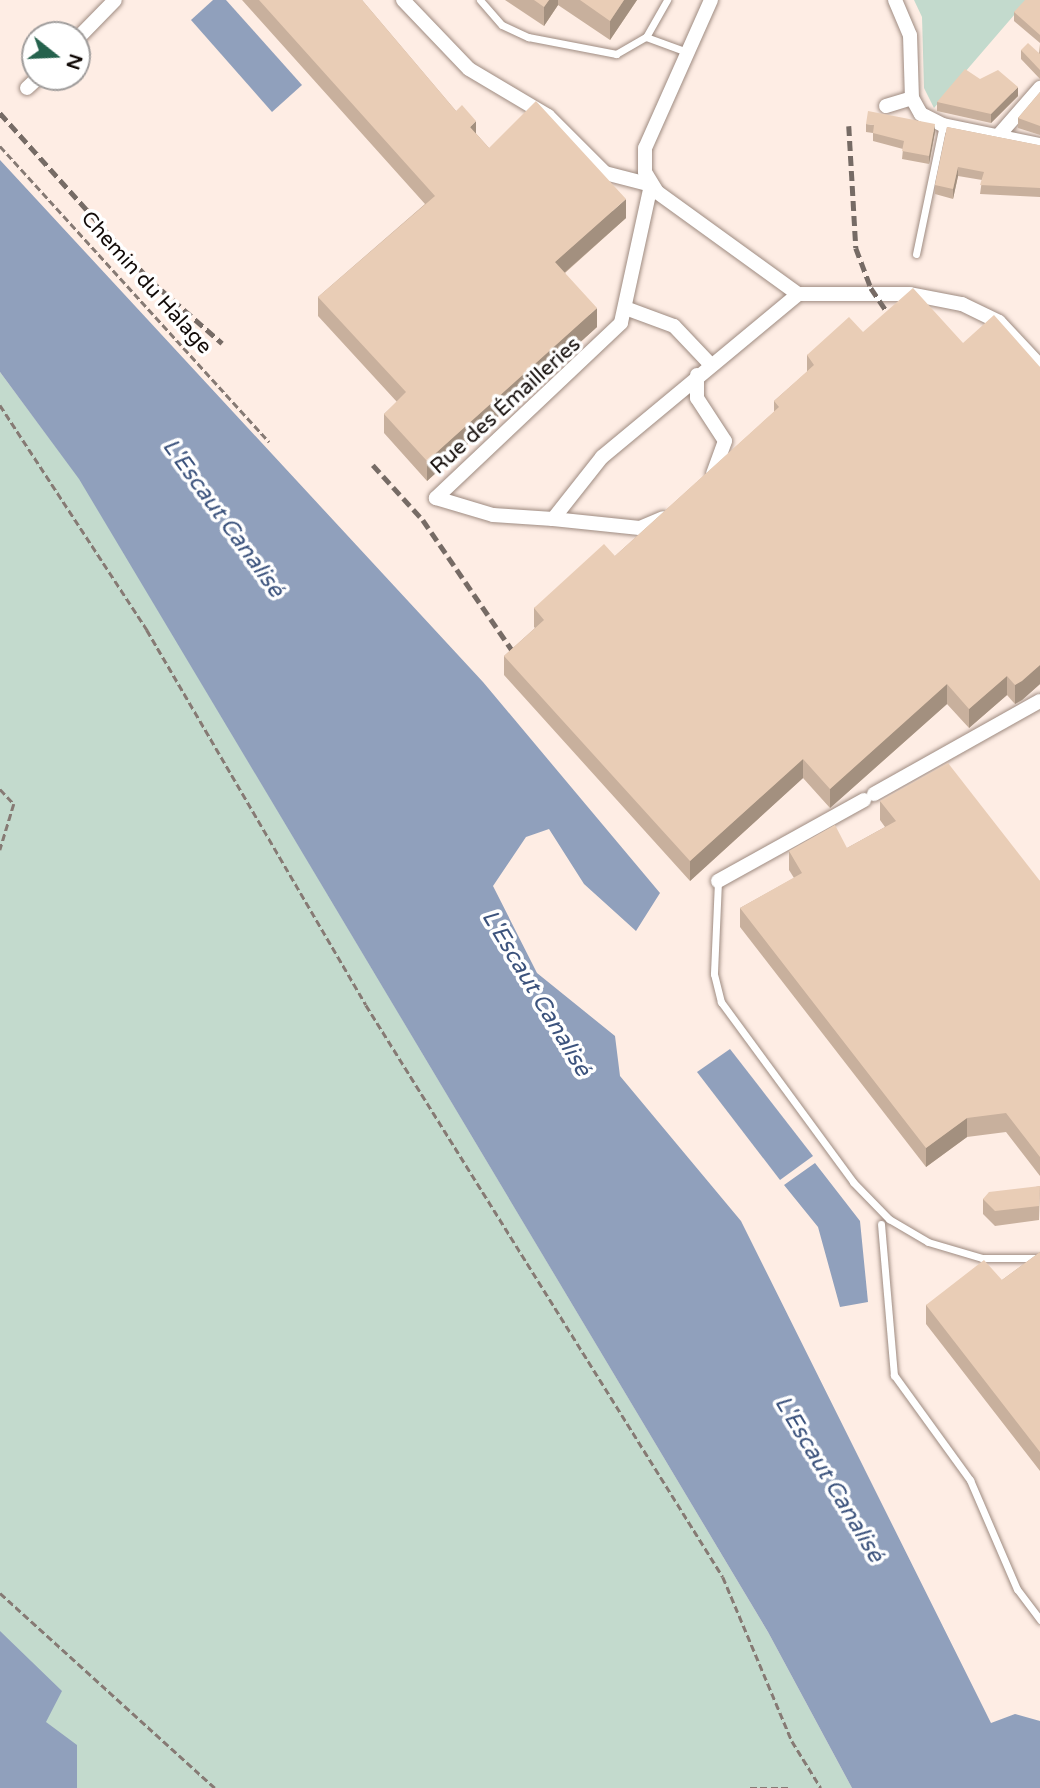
<!DOCTYPE html>
<meta charset="utf-8">
<style>
body{margin:0}
#map{position:relative;width:1040px;height:1788px;overflow:hidden;background:#feede4;font-family:"Varela Round",sans-serif}
div>[style]{position:absolute}
[style*='--x']{left:calc(var(--x)*1px);top:calc(var(--y)*1px);width:calc(var(--w)*1px);rotate:calc(var(--a)*1deg)}
.green>*{inset:0;background:#c3dacd}
.water>*{inset:0;background:#90a0bc}
.path>*{height:2.5px;margin-top:-1.25px;transform-origin:0;background:repeating-linear-gradient(90deg,#867a74 0 7px,transparent 0 10.5px)}
.roads{filter:drop-shadow(0 0 2px #9e8b81) drop-shadow(0 0 2px #9e8b81)}
.service>*{height:7px;margin:-3.5px;padding:0 3.5px;transform-origin:3.5px;border-radius:3.5px;background:#fff}
.minor>*{height:14px;margin:-7px;padding:0 7px;transform-origin:7px;border-radius:7px;background:#fff}
.rail>*{height:4.5px;margin-top:-2.25px;transform-origin:0;background:repeating-linear-gradient(90deg,#766b65 0 10px,transparent 0 15px)}
.wall>*{inset:0;background:#c8b09d}
.shaded-wall>*{inset:0;background:#a3907f}
.building>*{inset:0;background:#e9cdb6}
span{translate:-50% -50%;white-space:nowrap;text-align:center;line-height:1.15;-webkit-text-stroke:7px #fff;paint-order:stroke}
.street-label{font-size:21px;color:#120b08}
.water-label{font-size:23px;color:#3c537d;font-style:italic}
.north{position:absolute;left:21px;top:21px;width:70px;height:70px;box-sizing:border-box;background:#fff;border:2px solid #a09d9c;border-radius:50%;rotate:108deg;font-size:19px;font-weight:700;line-height:28px;text-align:center;color:#120b08}
.north::after{content:'';display:block;margin:auto;width:24px;height:32px;background:#25624d;clip-path:polygon(50% 0,100% 100%,50% 72%,0 100%)}
</style>
<div id="map">
<div class="green">
<div style="clip-path:polygon(914px 0,1027px 0,934px 108px,924px 88px,922px 17px)"></div>
<div style="clip-path:polygon(0 372px,79px 478px,768px 1632px,852px 1788px,0 1788px)"></div>
</div>
<div class="water">
<div style="clip-path:polygon(213px 0,226px 0,302px 85px,272px 112px,191px 20px)"></div>
<div style="clip-path:polygon(0 160px,483px 682px,660px 893px,636px 931px,584px 884px,549px 829px,526px 837px,493px 886px,537px 973px,615px 1036px,620px 1076px,741px 1221px,991px 1723px,1015px 1714px,1040px 1721px,1040px 1788px,852px 1788px,768px 1632px,79px 479px,0 372px)"></div>
<div style="clip-path:polygon(730px 1049px,813px 1156px,780px 1180px,697px 1072px)"></div>
<div style="clip-path:polygon(815px 1163px,860px 1221px,868px 1302px,840px 1307px,818px 1227px,784px 1185px)"></div>
<div style="clip-path:polygon(0 1631px,62px 1691px,46px 1722px,77px 1745px,77px 1788px,0 1788px)"></div>
</div>
<div class="path">
<div style="--x:0;--y:146;--w:400;--a:47.7"></div>
<div style="--x:0;--y:405;--w:269;--a:56.8"></div>
<div style="--x:147;--y:630;--w:434;--a:59.7"></div>
<div style="--x:366;--y:1005;--w:674;--a:58.03"></div>
<div style="--x:723;--y:1577;--w:178;--a:67.2"></div>
<div style="--x:792;--y:1741;--w:55;--a:58.3"></div>
<div style="--x:0;--y:789;--w:21;--a:47"></div>
<div style="--x:14;--y:804;--w:48;--a:106.9"></div>
<div style="--x:0;--y:1593;--w:290;--a:42.2"></div>
<div style="--x:750;--y:1788;--w:41;--a:0"></div>
</div>
<div class="roads">
<div class="service">
<div style="--x:480;--y:0;--w:33;--a:49"></div>
<div style="--x:502;--y:25;--w:29;--a:25"></div>
<div style="--x:528;--y:37;--w:90;--a:10.9"></div>
<div style="--x:616;--y:54;--w:34;--a:-30"></div>
<div style="--x:646;--y:37;--w:43;--a:-60.4"></div>
<div style="--x:646;--y:37;--w:44;--a:20.1"></div>
<div style="--x:916;--y:254;--w:132;--a:-78.2"></div>
<div style="--x:718;--y:881;--w:93;--a:92.5"></div>
<div style="--x:714;--y:974;--w:29;--a:76"></div>
<div style="--x:721;--y:1002;--w:223;--a:53.7"></div>
<div style="--x:853;--y:1182;--w:52;--a:45.8"></div>
<div style="--x:889;--y:1219;--w:45;--a:30.5"></div>
<div style="--x:928;--y:1242;--w:56;--a:16.5"></div>
<div style="--x:982;--y:1258;--w:58;--a:0"></div>
<div style="--x:881;--y:1224;--w:152;--a:85.1"></div>
<div style="--x:894;--y:1375;--w:130;--a:54.1"></div>
<div style="--x:970;--y:1480;--w:119;--a:66.7"></div>
<div style="--x:1017;--y:1589;--w:39;--a:53"></div>
</div>
<div class="minor">
<div style="--x:403;--y:0;--w:95;--a:46.3"></div>
<div style="--x:469;--y:69;--w:92;--a:30.7"></div>
<div style="--x:548;--y:116;--w:81;--a:45"></div>
<div style="--x:605;--y:173;--w:48;--a:14.6"></div>
<div style="--x:711;--y:0;--w:162;--a:114"></div>
<div style="--x:645;--y:148;--w:24;--a:90"></div>
<div style="--x:645;--y:172;--w:23;--a:59"></div>
<div style="--x:657;--y:192;--w:174;--a:35.9"></div>
<div style="--x:798;--y:294;--w:112;--a:0"></div>
<div style="--x:910;--y:294;--w:53;--a:10.9"></div>
<div style="--x:962;--y:304;--w:41;--a:25.9"></div>
<div style="--x:999;--y:322;--w:60;--a:47"></div>
<div style="--x:895;--y:0;--w:38;--a:67"></div>
<div style="--x:910;--y:35;--w:63;--a:88.2"></div>
<div style="--x:912;--y:98;--w:18;--a:61"></div>
<div style="--x:921;--y:114;--w:25;--a:27"></div>
<div style="--x:943;--y:125;--w:99;--a:11.7"></div>
<div style="--x:77;--y:39;--w:54;--a:-45.7"></div>
<div style="--x:27;--y:88;--w:16;--a:-43"></div>
<div style="--x:886;--y:106;--w:27;--a:-17"></div>
<div style="--x:998;--y:136;--w:64;--a:-48.8"></div>
<div style="--x:651;--y:185;--w:141;--a:102.3"></div>
<div style="--x:621;--y:323;--w:255;--a:136.6"></div>
<div style="--x:436;--y:498;--w:59;--a:16.6"></div>
<div style="--x:493;--y:515;--w:60;--a:3.8"></div>
<div style="--x:553;--y:519;--w:79;--a:-51.7"></div>
<div style="--x:602;--y:457;--w:255;--a:-39.7"></div>
<div style="--x:628;--y:309;--w:49;--a:20.3"></div>
<div style="--x:674;--y:326;--w:52;--a:46.5"></div>
<div style="--x:697;--y:375;--w:23;--a:90"></div>
<div style="--x:697;--y:398;--w:51;--a:56.9"></div>
<div style="--x:725;--y:441;--w:35;--a:110"></div>
<div style="--x:553;--y:519;--w:87;--a:5.9"></div>
<div style="--x:640;--y:528;--w:25;--a:-23"></div>
<div style="--x:874;--y:794;--w:190;--a:-29.3"></div>
<div style="--x:718;--y:881;--w:167;--a:-29"></div>
</div>
</div>
<div class="rail">
<div style="--x:0;--y:113;--w:224;--a:48.1"></div>
<div style="--x:150;--y:280;--w:96;--a:41.2"></div>
<div style="--x:849;--y:126;--w:122;--a:86.7"></div>
<div style="--x:856;--y:248;--w:43;--a:69.4"></div>
<div style="--x:871;--y:288;--w:37;--a:56"></div>
<div style="--x:373;--y:465;--w:74;--a:47.7"></div>
<div style="--x:423;--y:520;--w:165;--a:55.6"></div>
</div>
<div class="wall">
<div style="clip-path:polygon(242px 0,362px 0,456px 111px,489px 148px,626px 218px,565px 273px,597px 327px,427px 481px,384px 433px,384px 414px,397px 402px,318px 316px,318px 297px,425px 204px)"></div>
<div style="clip-path:polygon(505px 0,637px 0,610px 40px,558px 5px,544px 26px)"></div>
<div style="clip-path:polygon(1040px 0,1040px 43px,1014px 21px,1014px 12px)"></div>
<div style="clip-path:polygon(1040px 44px,1040px 79px,1021px 59px,1021px 50px,1039px 53px)"></div>
<div style="clip-path:polygon(980px 79px,1018px 96px,991px 123px,937px 111px,937px 102px)"></div>
<div style="clip-path:polygon(1040px 92px,1040px 135px,1018px 128px,1018px 118px)"></div>
<div style="clip-path:polygon(866px 124px,935px 132px,929px 164px,902px 159px,903px 149px,873px 141px,873px 133px,866px 132px)"></div>
<div style="clip-path:polygon(947px 127px,1038px 145px,1040px 145px,1040px 197px,980px 194px,982px 180px,958px 176px,953px 199px,935px 194px,935px 185px)"></div>
<div style="clip-path:polygon(863px 332px,963px 343px,1040px 367px,1040px 684px,1022px 700px,1015px 704px,1007px 695px,969px 728px,947px 704px,830px 808px,803px 778px,690px 881px,504px 675px,504px 656px,535px 628px,534px 627px,534px 608px,615px 556px,774px 412px,774px 401px,807px 372px,807px 355px)"></div>
<div style="clip-path:polygon(880px 801px,1040px 881px,1040px 1176px,1006px 1132px,967px 1137px,926px 1167px,740px 927px,740px 908px,794px 878px,789px 870px,789px 851px,847px 848px,885px 827px,880px 820px)"></div>
<div style="clip-path:polygon(1040px 1186px,1039px 1220px,995px 1226px,983px 1214px,983px 1199px)"></div>
<div style="clip-path:polygon(1040px 1252px,1040px 1471px,926px 1324px,926px 1305px,1002px 1280px)"></div>
</div>
<div class="shaded-wall">
<div style="clip-path:polygon(549px 0,558px 0,558px 5px,544px 26px,544px 7px)"></div>
<div style="clip-path:polygon(624px 0,637px 0,610px 40px,610px 21px)"></div>
<div style="clip-path:polygon(1018px 87px,1018px 96px,991px 123px,991px 114px)"></div>
<div style="clip-path:polygon(476px 121px,476px 140px,470px 127px)"></div>
<div style="clip-path:polygon(935px 124px,935px 132px,929px 164px,929px 156px)"></div>
<div style="clip-path:polygon(958px 167px,958px 176px,953px 199px,953px 189px)"></div>
<div style="clip-path:polygon(626px 199px,626px 218px,555px 281px,555px 262px)"></div>
<div style="clip-path:polygon(597px 308px,597px 327px,427px 481px,427px 461px)"></div>
<div style="clip-path:polygon(1040px 665px,1040px 684px,1022px 700px,1015px 704px,1015px 685px)"></div>
<div style="clip-path:polygon(1007px 676px,1007px 695px,969px 728px,969px 709px)"></div>
<div style="clip-path:polygon(947px 684px,947px 704px,830px 808px,830px 789px)"></div>
<div style="clip-path:polygon(803px 759px,803px 778px,690px 881px,690px 861px)"></div>
<div style="clip-path:polygon(967px 1118px,967px 1137px,926px 1167px,926px 1148px)"></div>
</div>
<div class="building">
<div style="clip-path:polygon(259px 0,362px 0,456px 111px,462px 105px,476px 121px,470px 127px,489px 148px,536px 101px,626px 199px,555px 262px,597px 308px,427px 461px,384px 414px,406px 392px,318px 297px,435px 196px)"></div>
<div style="clip-path:polygon(534px 0,549px 0,544px 7px)"></div>
<div style="clip-path:polygon(580px 0,624px 0,610px 21px)"></div>
<div style="clip-path:polygon(1025px 0,1040px 0,1040px 35px,1014px 12px)"></div>
<div style="clip-path:polygon(1028px 43px,1040px 54px,1040px 70px,1021px 50px)"></div>
<div style="clip-path:polygon(965px 69px,980px 79px,998px 70px,1018px 87px,991px 114px,937px 102px)"></div>
<div style="clip-path:polygon(1040px 92px,1040px 126px,1018px 118px)"></div>
<div style="clip-path:polygon(868px 111px,935px 124px,929px 156px,902px 151px,904px 141px,873px 133px,874px 125px,866px 124px)"></div>
<div style="clip-path:polygon(947px 127px,1038px 145px,1040px 145px,1040px 188px,980px 185px,984px 172px,958px 167px,953px 189px,935px 185px)"></div>
<div style="clip-path:polygon(913px 288px,963px 343px,994px 315px,1040px 367px,1040px 665px,1022px 681px,1015px 685px,1007px 676px,969px 709px,947px 684px,830px 789px,803px 759px,690px 861px,504px 656px,544px 620px,534px 608px,604px 544px,615px 556px,779px 407px,774px 401px,814px 365px,807px 355px,849px 317px,863px 332px)"></div>
<div style="clip-path:polygon(948px 763px,1040px 881px,1040px 1157px,1006px 1113px,967px 1118px,926px 1148px,740px 908px,802px 873px,789px 851px,835px 825px,847px 848px,896px 821px,880px 801px)"></div>
<div style="clip-path:polygon(1040px 1186px,1039px 1206px,995px 1211px,983px 1199px,989px 1192px)"></div>
<div style="clip-path:polygon(1040px 1252px,1040px 1452px,926px 1305px,984px 1260px,1002px 1280px)"></div>
</div>
<div class="street-label">
<span style="left:146px;top:283px;rotate:48deg">Chemin du Halage</span>
<span style="left:506px;top:406px;rotate:-42deg">Rue des Émailleries</span>
</div>
<div class="water-label">
<span style="left:223px;top:518px;rotate:54deg">L'Escaut Canalisé</span>
<span style="left:536px;top:993px;rotate:59deg">L'Escaut Canalisé</span>
<span style="left:829px;top:1479px;rotate:59deg">L'Escaut Canalisé</span>
</div>
<div class="north">N</div>
</div>
